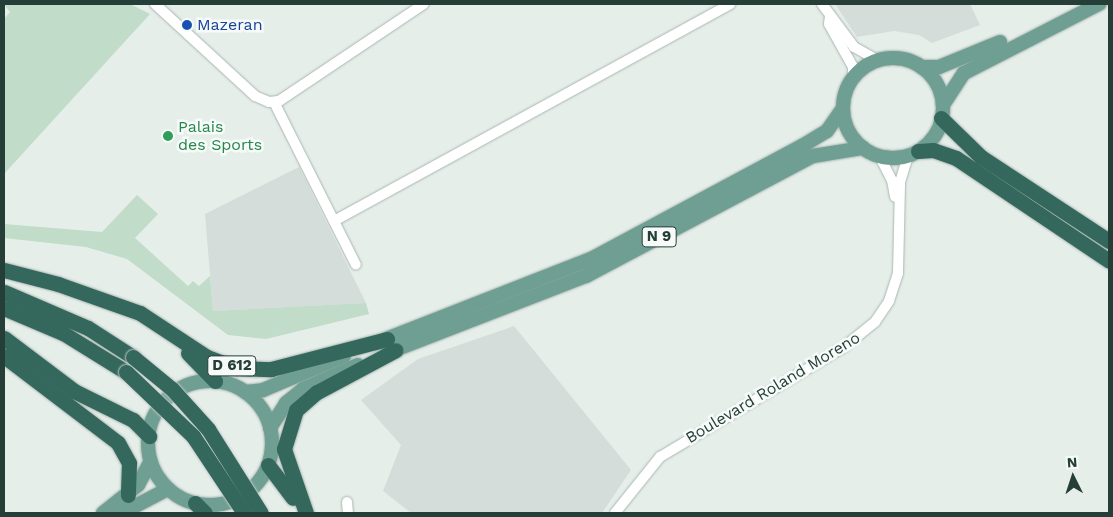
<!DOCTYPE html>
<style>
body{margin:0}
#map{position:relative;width:1113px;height:517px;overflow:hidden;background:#e6eeea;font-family:"Work Sans",sans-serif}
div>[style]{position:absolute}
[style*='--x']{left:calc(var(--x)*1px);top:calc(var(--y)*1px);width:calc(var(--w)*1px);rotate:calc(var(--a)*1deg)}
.built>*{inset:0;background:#d4ddd9}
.green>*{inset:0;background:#c1dcc8}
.roads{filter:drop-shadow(0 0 1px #a9b6b1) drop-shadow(0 0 1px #a9b6b1)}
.minor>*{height:10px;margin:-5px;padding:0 5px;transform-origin:5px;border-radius:5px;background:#fff}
.major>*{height:14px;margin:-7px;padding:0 7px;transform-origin:7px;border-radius:7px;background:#6f9f92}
.major>.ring{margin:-7px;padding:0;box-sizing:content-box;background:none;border:14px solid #6f9f92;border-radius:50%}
.highway>*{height:15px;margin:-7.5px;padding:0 7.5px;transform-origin:7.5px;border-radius:7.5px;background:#34685d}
.bridges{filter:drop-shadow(0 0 1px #c2c9c7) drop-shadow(0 0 1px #c2c9c7)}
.highway-bridge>*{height:15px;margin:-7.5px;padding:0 7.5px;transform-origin:7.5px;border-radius:7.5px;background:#34685d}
.dots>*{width:14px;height:14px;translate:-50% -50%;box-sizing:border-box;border:2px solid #f6faf8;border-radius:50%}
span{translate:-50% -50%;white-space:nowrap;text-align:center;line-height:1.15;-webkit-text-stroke:5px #f6faf8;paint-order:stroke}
.shield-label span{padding:1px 4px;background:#f6faf8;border:1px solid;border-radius:4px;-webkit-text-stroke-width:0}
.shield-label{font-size:15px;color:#263e38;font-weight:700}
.transit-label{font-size:16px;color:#164399}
.left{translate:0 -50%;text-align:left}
.leisure-label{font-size:16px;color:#27864d}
.street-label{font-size:16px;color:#263e38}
.frame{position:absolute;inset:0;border:5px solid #263e38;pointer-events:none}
.north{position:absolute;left:1048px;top:452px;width:50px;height:50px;-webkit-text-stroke:4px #f6faf8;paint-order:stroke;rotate:356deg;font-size:14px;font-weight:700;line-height:20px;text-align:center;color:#263e38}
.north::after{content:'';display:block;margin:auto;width:18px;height:22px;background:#263e38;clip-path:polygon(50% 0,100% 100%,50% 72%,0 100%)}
</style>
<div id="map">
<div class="built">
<div style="clip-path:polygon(835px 4px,970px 4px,980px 25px,932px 43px,919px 35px,894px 31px,857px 37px)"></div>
<div style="clip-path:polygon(299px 167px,366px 303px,213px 311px,205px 214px)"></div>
<div style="clip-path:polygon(514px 326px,631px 470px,602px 513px,411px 513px,383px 491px,401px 445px,361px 400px,418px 359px)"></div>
</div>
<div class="green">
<div style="clip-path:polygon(4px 4px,130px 4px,150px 14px,4px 174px,4px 19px,10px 12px)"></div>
<div style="clip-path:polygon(137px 195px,158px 214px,135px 238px,188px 286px,193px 281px,199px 286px,210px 276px,213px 311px,366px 303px,369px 314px,266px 339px,228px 335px,127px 259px,86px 247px,4px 238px,4px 224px,102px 232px)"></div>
</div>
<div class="roads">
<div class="minor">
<div style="--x:155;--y:4;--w:136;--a:42.6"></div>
<div style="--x:255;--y:96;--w:15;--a:23"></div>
<div style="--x:269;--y:102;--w:10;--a:-6"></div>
<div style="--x:279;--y:101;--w:174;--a:-33.8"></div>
<div style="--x:822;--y:4;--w:54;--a:53.3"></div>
<div style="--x:854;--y:47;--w:29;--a:29"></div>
<div style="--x:830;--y:16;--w:8;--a:97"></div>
<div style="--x:829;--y:24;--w:49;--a:60.8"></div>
<div style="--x:853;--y:67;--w:12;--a:90"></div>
<div style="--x:274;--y:102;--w:182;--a:63.3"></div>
<div style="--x:879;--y:155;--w:28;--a:63"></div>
<div style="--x:892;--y:180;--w:17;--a:80"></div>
<div style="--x:334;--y:221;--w:452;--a:-28.7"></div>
<div style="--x:347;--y:502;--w:11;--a:85"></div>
<div style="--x:615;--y:513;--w:72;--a:-51.2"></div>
<div style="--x:660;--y:457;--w:214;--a:-30.9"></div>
<div style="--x:844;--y:347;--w:40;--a:-39"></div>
<div style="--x:875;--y:322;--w:25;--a:-56"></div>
<div style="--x:889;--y:301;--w:29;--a:-72"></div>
<div style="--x:898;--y:273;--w:91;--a:-88.7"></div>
<div style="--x:900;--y:182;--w:28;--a:-73"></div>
</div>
<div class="major">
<div class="ring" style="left:843px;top:58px;width:86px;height:86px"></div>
<div style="--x:921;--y:67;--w:18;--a:0"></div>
<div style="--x:939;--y:67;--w:66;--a:-22.3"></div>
<div style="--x:943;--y:105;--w:38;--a:-57"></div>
<div style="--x:964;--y:73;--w:152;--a:-27.1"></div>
<div style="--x:376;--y:343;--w:233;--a:-21.4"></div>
<div style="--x:593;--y:258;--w:237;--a:-28.2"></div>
<div style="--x:802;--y:146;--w:29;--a:-31"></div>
<div style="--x:827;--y:131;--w:28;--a:-55"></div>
<div style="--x:387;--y:353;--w:213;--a:-21.2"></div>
<div style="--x:586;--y:276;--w:257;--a:-27.9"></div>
<div style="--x:813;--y:156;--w:51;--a:-9.1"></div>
<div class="ring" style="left:148px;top:381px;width:110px;height:110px"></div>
<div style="--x:245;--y:392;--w:18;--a:-6"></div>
<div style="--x:263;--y:390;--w:88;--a:-22.8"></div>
<div style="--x:270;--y:428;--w:30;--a:-57"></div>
<div style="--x:286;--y:403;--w:22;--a:-39"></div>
<div style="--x:303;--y:389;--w:60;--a:-23.6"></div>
<div style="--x:103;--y:513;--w:45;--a:-38.7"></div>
<div style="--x:138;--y:485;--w:27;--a:-62"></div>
<div style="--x:122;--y:513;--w:52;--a:-27.6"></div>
</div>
<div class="highway">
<div style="--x:941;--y:118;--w:56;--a:44.3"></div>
<div style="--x:981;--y:157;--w:153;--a:33.3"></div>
<div style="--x:918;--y:151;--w:15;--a:-4"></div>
<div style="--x:933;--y:150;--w:24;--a:19"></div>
<div style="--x:956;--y:158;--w:184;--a:33.9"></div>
<div style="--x:4;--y:270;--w:56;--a:14.5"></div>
<div style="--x:58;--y:284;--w:87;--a:19.5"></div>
<div style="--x:140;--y:313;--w:80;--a:33.3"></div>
<div style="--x:207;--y:357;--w:31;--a:21"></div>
<div style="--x:236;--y:368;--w:35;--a:2"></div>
<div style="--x:271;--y:369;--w:120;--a:-14.5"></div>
<div style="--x:4;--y:292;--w:91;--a:23.2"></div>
<div style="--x:88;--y:328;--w:54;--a:32.8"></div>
<div style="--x:4;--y:308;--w:64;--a:23"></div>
<div style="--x:63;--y:333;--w:74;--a:31.8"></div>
<div style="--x:4;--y:338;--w:88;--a:37.1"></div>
<div style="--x:74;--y:391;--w:66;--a:26.2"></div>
<div style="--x:133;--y:420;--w:23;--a:45"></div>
<div style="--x:188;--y:353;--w:39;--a:46"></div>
<div style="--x:4;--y:356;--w:143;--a:37.3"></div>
<div style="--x:118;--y:443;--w:23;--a:61"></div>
<div style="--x:129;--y:463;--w:32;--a:92"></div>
<div style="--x:268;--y:465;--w:41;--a:52.9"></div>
<div style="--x:195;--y:503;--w:14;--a:45"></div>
<div style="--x:306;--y:513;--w:68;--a:-109"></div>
<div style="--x:284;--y:449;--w:41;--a:-72.9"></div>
<div style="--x:296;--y:410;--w:28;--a:-41"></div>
<div style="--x:317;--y:392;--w:89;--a:-28"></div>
</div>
</div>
<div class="bridges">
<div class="highway-bridge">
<div style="--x:133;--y:357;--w:50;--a:39.4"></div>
<div style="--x:172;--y:389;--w:54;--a:48"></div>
<div style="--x:208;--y:429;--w:99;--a:57.8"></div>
<div style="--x:126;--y:372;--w:93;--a:43.7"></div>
<div style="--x:193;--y:436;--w:92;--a:56.5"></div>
</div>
</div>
<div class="dots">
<div style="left:187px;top:25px;background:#1a4fb4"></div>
<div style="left:168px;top:136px;background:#2e9e5b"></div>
</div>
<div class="shield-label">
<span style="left:659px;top:237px">N 9</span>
<span style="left:232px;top:366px">D 612</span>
</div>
<div class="transit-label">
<span class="left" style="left:197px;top:25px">Mazeran</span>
</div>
<div class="leisure-label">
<span class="left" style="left:178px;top:136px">Palais<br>des Sports</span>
</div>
<div class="street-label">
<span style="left:773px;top:388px;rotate:-31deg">Boulevard Roland Moreno</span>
</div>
<div class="frame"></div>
<div class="north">N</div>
</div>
